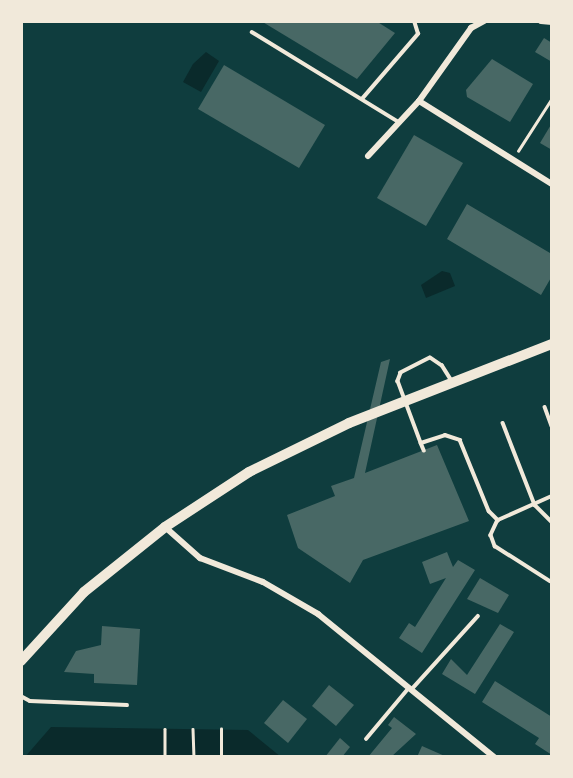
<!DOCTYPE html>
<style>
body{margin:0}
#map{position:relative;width:573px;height:778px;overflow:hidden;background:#0f3d3e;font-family:"Noto Sans",sans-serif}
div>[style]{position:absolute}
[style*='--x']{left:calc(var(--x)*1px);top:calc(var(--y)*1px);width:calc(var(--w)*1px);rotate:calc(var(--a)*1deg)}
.water>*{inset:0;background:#0a2a2b}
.building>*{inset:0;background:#486865}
.path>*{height:2.5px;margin:-1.25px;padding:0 1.25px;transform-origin:1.25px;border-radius:1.25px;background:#f1e9da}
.service>*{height:3.5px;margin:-1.75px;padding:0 1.75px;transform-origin:1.75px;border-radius:1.75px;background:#f1e9da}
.minor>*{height:6px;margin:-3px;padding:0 3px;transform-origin:3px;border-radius:3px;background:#f1e9da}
.primary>*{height:10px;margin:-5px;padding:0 5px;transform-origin:5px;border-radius:5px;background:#f1e9da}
span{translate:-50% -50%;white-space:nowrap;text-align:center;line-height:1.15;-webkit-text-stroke:5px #f1e9da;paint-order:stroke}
.frame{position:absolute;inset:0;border:23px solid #f1e9da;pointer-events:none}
</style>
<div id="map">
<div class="water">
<div style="clip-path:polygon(206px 52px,219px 61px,201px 92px,183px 82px,193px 64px)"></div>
<div style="clip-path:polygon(442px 271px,450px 273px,455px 286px,426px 298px,421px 285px)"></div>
<div style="clip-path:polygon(51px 727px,248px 730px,281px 757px,25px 757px)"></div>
</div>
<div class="building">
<div style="clip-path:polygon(261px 21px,376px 21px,395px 33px,357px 79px)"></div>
<div style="clip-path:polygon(544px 38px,552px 43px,552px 62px,535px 52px)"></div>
<div style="clip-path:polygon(492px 59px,533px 84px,510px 122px,467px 97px,466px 90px)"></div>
<div style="clip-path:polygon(224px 65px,325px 125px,299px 168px,198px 109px)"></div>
<div style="clip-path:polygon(552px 123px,552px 150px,540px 143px)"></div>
<div style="clip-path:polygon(414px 135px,463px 163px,426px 226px,377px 198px)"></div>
<div style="clip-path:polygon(467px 204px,550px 253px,552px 249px,552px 276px,541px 295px,447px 239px)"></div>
<div style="clip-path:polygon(390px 359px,365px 473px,437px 445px,469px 521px,363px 560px,350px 583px,298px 548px,287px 515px,335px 496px,331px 486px,354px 478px,381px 362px)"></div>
<div style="clip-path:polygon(447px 552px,453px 567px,458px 560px,475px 570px,422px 653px,399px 638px,409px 623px,415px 627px,446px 578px,430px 584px,422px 562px)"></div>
<div style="clip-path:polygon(480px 578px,509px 595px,498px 613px,467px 599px)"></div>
<div style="clip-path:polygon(500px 624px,514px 632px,475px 694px,442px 674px,451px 659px,467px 675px)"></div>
<div style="clip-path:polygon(102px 626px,140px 629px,137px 685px,94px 683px,94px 674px,64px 672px,76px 651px,101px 645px)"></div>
<div style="clip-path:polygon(495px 681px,552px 717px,552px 755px,535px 744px,539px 738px,482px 702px)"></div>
<div style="clip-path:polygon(329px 685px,354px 705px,336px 726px,312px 706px)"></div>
<div style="clip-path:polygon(283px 700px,307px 719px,288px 743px,264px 723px)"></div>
<div style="clip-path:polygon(394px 717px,416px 734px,391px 757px,368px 757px,392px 728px,388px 725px)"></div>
<div style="clip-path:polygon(340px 738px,350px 747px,342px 757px,325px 757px)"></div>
<div style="clip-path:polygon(422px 746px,447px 757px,417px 757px)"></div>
</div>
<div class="path">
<div style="--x:518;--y:151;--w:63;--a:-57.3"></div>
<div style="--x:165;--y:729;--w:28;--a:90"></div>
<div style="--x:193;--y:729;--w:28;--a:88"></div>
<div style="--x:221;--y:757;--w:28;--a:-90"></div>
</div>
<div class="service">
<div style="--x:252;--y:32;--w:172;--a:31.5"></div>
<div style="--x:362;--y:99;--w:86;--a:-49.3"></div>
<div style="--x:418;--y:34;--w:14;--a:-107"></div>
<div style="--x:452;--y:382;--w:19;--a:-122"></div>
<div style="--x:442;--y:366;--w:14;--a:-146"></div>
<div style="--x:430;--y:358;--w:33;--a:153"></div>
<div style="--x:401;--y:373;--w:9;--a:111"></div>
<div style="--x:398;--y:381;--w:66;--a:69.6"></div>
<div style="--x:421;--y:443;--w:25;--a:-18"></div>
<div style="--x:445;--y:435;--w:16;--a:18"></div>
<div style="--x:460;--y:440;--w:77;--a:67.8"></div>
<div style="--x:489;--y:511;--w:13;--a:45"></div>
<div style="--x:498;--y:520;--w:59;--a:-24"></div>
<div style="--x:545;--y:407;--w:20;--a:70"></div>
<div style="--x:503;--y:423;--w:88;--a:68.7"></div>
<div style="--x:535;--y:505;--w:24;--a:45"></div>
<div style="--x:421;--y:443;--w:8;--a:67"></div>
<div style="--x:498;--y:520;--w:17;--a:115"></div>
<div style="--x:491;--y:535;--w:12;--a:70"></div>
<div style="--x:495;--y:546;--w:65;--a:32.5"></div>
<div style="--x:412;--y:689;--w:98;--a:-47.9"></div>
<div style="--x:21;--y:696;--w:10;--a:29"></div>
<div style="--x:30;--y:701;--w:97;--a:2.4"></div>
<div style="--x:366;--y:739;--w:65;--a:-50"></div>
</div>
<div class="minor">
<div style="--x:541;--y:21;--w:11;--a:5"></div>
<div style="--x:419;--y:101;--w:157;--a:32"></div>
<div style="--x:368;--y:156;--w:75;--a:-47.2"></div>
<div style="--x:419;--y:101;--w:90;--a:-54.5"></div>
<div style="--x:471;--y:28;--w:15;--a:-28"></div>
<div style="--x:165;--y:527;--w:47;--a:41.5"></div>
<div style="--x:200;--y:558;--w:67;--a:20.9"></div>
<div style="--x:263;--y:582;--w:64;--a:30.2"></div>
<div style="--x:318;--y:614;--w:227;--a:39.1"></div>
</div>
<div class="primary">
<div style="--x:21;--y:661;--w:93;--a:-47.6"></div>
<div style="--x:84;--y:592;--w:104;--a:-38.7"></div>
<div style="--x:165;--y:527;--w:100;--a:-33.2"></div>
<div style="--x:249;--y:472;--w:111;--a:-26.1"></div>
<div style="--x:349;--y:423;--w:218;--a:-21.3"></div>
</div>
<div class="frame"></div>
</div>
